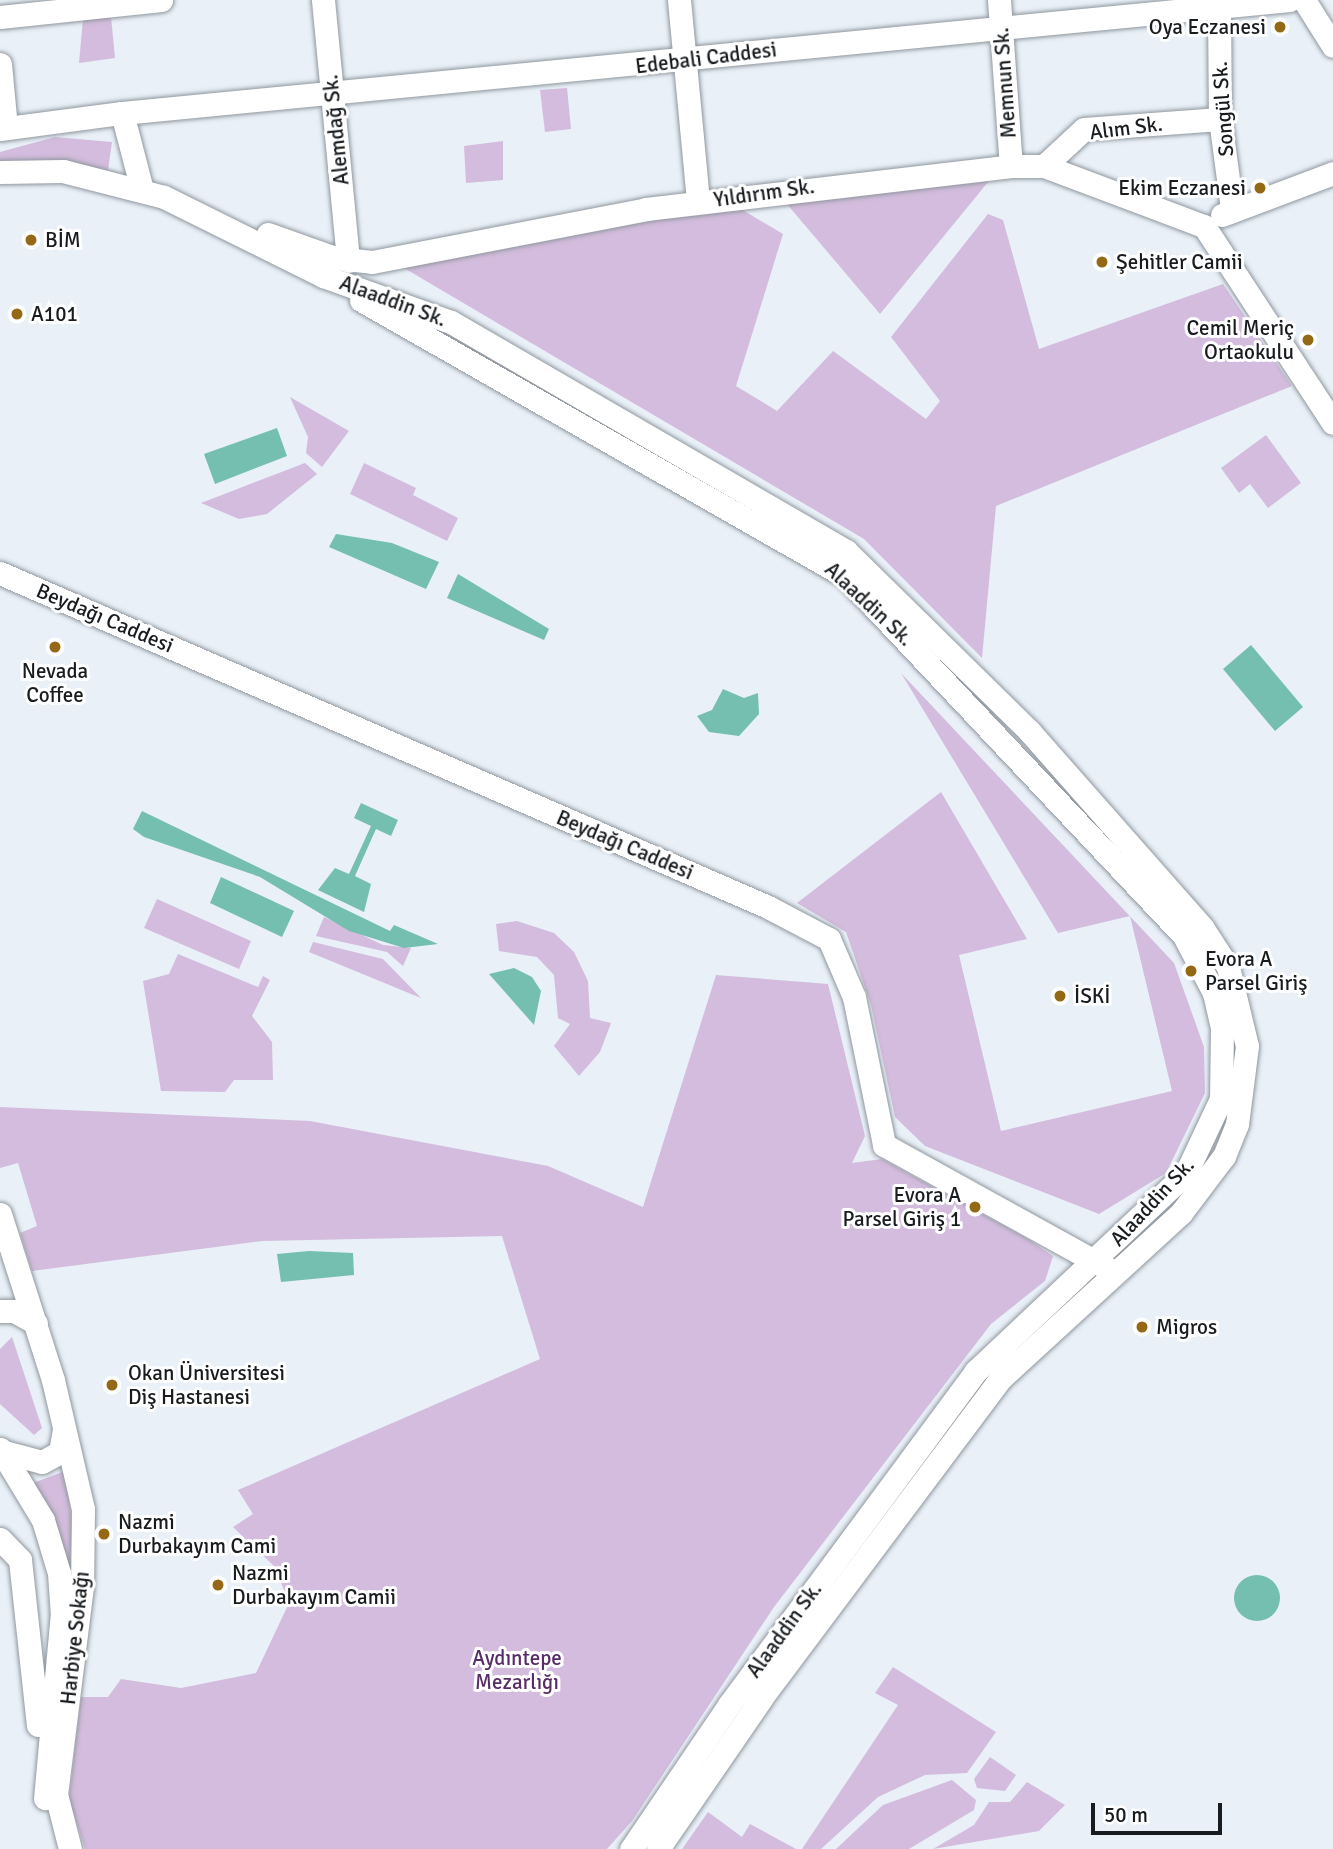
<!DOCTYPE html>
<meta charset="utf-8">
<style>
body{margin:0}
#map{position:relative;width:1333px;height:1849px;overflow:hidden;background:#e9f0f8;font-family:Signika,sans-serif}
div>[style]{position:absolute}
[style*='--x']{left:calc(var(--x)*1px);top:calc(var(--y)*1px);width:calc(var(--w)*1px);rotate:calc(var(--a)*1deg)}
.green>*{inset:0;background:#d3bcdd}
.water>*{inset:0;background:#74bfaf}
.round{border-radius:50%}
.roads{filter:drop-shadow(0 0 2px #90979e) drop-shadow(0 0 2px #90979e)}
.minor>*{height:23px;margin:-11.5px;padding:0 11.5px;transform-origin:11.5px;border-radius:11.5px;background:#fff}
.dots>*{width:19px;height:19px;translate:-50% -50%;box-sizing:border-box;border:4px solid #fff;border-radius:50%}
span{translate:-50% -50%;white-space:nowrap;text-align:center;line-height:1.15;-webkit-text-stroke:6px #fff;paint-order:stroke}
.poi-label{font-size:21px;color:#191c1f}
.right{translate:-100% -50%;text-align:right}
.left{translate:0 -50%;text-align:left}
.street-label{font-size:21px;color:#191c1f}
.park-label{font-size:21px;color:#582c68}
.scale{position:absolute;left:1091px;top:1803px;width:131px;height:32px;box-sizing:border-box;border:4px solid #191c1f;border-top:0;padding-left:9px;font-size:21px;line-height:24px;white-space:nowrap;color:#191c1f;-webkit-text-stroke:5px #fff;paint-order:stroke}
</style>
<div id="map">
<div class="green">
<div style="clip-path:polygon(111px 17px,115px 58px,79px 63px,83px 19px)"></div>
<div style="clip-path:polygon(567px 88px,571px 129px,545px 132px,540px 90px)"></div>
<div style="clip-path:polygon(55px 137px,112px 142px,108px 170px,60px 162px,0 164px,0 152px)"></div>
<div style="clip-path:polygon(503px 141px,503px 180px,466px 183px,464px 146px)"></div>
<div style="clip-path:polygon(993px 176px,880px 314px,781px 197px)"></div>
<div style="clip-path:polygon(734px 205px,783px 234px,736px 386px,777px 411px,833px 351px,926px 419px,940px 401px,891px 337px,988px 214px,1003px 220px,1039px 349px,1223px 284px,1292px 386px,996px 506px,982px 658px,864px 539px,404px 268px)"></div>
<div style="clip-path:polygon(290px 397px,349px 431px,322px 467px,306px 453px,308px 437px)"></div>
<div style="clip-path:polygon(1266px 435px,1301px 483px,1268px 508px,1250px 484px,1239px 493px,1221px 468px)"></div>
<div style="clip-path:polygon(305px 463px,317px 474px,267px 514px,239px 519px,201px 503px)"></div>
<div style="clip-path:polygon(364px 463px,416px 488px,413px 495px,458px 518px,447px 541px,350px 494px)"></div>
<div style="clip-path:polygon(901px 673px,1174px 963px,1204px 1047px,1205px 1093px,1166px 1173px,1099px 1214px,925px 1146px,895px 1117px,871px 1005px,846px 932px,797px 903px,941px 792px,1027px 939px,959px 955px,1001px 1131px,1172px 1091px,1130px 916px,1058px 933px)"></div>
<div style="clip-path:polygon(157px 899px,251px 941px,239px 969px,144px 928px)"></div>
<div style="clip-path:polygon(324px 917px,383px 945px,411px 948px,403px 966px,387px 952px,316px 936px)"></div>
<div style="clip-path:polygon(517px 921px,554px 933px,574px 952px,588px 981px,590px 1018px,611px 1023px,600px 1052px,579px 1076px,554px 1046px,570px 1024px,558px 1018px,554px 975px,537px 957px,499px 951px,496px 924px)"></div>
<div style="clip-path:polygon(313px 942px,383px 959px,421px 998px,309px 952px)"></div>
<div style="clip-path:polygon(178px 954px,258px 987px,263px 976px,270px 980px,252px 1016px,272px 1042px,273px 1080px,234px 1080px,225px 1092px,161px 1091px,143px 981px,169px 974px)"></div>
<div style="clip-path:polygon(716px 975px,828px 984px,865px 1136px,852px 1163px,882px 1159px,1028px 1239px,1053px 1256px,1045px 1281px,991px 1324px,774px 1607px,632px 1821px,607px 1849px,85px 1849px,69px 1799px,81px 1697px,108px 1697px,121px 1679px,181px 1688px,256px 1673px,289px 1603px,275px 1567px,233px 1527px,253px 1514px,238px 1490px,540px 1359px,502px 1236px,262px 1241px,32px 1271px,20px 1233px,37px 1226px,18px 1163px,0 1168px,0 1107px,310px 1121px,548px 1166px,643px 1207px)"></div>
<div style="clip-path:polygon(12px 1337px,42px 1428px,34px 1435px,0 1404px,0 1349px)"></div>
<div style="clip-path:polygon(65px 1471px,73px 1529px,68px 1582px,59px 1532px,33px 1483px)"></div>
<div style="clip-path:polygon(893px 1667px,996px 1732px,967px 1773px,925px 1775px,878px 1797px,821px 1849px,802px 1849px,898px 1705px,875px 1693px)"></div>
<div style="clip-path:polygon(990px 1757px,1016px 1775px,1005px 1791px,977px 1788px,974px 1779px)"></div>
<div style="clip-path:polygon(952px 1780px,976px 1800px,974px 1810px,909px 1849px,836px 1849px,883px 1805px)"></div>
<div style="clip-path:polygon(1027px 1782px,1065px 1805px,1039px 1831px,933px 1849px,974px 1825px,989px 1802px,1010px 1802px)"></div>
<div style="clip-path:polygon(708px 1812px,742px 1837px,750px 1824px,796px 1849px,682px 1849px)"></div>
</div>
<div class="water">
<div style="clip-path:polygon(277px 428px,287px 456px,215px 484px,204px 454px)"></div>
<div style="clip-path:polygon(336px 534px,392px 543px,439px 562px,426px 589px,329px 547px)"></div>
<div style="clip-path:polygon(458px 574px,549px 629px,544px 640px,447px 598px)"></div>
<div style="clip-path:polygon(1251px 645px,1303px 707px,1275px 731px,1223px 669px)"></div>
<div style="clip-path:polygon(723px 689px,744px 698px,758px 693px,759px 714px,739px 736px,709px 732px,697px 716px,712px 710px)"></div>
<div style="clip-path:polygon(361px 803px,398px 820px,391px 836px,376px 829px,355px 876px,371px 884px,364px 912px,318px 890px,335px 868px,349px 874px,371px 826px,354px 818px)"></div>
<div style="clip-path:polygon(142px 811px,390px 931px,394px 925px,438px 944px,404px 948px,349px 931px,260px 877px,144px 837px,133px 829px)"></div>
<div style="clip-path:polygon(221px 877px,294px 911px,282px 937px,210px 903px)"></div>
<div style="clip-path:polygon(514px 968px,532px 977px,541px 991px,534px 1025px,489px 974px)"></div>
<div style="clip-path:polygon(309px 1251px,353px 1253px,354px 1275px,281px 1282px,277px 1254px)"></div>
<div class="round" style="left:1234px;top:1575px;width:46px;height:46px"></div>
</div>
<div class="roads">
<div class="minor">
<div style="--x:323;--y:0;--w:262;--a:84.5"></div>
<div style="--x:679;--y:0;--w:203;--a:84.6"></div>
<div style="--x:999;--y:0;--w:166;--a:85.9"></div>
<div style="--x:1304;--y:0;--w:54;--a:57.8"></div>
<div style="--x:1219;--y:8;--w:111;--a:89.5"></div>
<div style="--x:1220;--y:119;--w:91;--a:82.4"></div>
<div style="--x:0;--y:17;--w:162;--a:-6"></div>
<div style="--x:0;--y:64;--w:63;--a:84.6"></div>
<div style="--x:122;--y:113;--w:1173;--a:-5.53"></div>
<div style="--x:0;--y:129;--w:123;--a:-7.5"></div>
<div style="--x:122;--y:113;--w:80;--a:75.4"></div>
<div style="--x:1044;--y:166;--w:54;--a:-42.8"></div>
<div style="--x:1084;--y:129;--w:136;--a:-4.2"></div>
<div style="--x:0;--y:172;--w:63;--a:-0.9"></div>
<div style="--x:63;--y:171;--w:104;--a:14.4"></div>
<div style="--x:164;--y:197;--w:178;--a:26.4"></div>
<div style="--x:323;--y:276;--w:136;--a:19.8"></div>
<div style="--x:451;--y:322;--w:457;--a:30.1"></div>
<div style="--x:846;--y:551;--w:258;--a:44.5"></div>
<div style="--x:1030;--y:732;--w:260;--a:48.6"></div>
<div style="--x:1202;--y:927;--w:48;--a:57"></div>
<div style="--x:1228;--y:967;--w:81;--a:76.5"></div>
<div style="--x:1247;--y:1046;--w:79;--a:97.3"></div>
<div style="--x:1237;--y:1124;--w:35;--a:112"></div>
<div style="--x:1224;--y:1156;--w:71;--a:127"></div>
<div style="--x:1181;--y:1213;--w:246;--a:137.5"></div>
<div style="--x:1000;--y:1379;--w:399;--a:126.8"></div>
<div style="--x:761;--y:1699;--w:182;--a:124.5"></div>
<div style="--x:1222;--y:215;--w:119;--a:-20.7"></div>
<div style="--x:1204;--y:226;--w:235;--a:56.8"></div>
<div style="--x:268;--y:234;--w:71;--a:19.7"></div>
<div style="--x:335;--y:258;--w:37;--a:6"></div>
<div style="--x:372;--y:262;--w:279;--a:-10.9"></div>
<div style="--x:646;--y:209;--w:368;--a:-6.7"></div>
<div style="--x:1011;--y:166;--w:33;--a:0"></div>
<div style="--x:1044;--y:166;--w:171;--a:20.6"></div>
<div style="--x:361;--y:300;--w:557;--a:29.69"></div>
<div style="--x:845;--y:576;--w:494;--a:46.7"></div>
<div style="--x:1184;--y:936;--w:64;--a:62.2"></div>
<div style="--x:1214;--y:993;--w:37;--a:77"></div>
<div style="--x:1222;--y:1029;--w:70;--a:90.8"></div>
<div style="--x:1221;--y:1099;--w:82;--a:115.3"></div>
<div style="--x:1186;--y:1173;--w:289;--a:136.7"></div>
<div style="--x:976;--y:1371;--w:415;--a:126.5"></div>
<div style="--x:729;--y:1705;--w:174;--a:124.2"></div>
<div style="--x:0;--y:573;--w:837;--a:23.5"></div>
<div style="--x:768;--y:907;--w:69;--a:27.7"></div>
<div style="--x:829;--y:939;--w:63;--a:66.7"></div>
<div style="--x:854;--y:997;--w:151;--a:78.5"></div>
<div style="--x:884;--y:1145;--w:255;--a:28.9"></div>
<div style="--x:0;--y:1214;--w:174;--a:72.3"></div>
<div style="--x:53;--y:1380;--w:132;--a:76.9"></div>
<div style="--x:83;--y:1509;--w:77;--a:90.7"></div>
<div style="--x:82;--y:1586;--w:210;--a:97.1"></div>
<div style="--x:56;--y:1794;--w:57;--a:75.7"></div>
<div style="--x:0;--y:1311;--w:14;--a:0"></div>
<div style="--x:14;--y:1311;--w:25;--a:29"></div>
<div style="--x:0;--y:1449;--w:83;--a:58.8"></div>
<div style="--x:43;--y:1520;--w:55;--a:73.2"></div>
<div style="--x:59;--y:1573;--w:39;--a:86"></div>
<div style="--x:62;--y:1612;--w:187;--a:95.2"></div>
<div style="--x:1;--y:1451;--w:42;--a:15"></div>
<div style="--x:42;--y:1462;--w:21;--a:-29"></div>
<div style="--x:60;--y:1452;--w:22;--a:-80"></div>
<div style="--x:0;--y:1539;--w:29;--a:46"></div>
<div style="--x:20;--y:1560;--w:166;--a:83.8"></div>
</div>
</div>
<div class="dots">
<div style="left:1280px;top:27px;background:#956816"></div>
<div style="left:1260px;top:188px;background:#956816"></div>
<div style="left:31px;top:240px;background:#956816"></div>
<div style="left:1102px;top:262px;background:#956816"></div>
<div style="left:17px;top:314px;background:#956816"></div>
<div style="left:1308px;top:340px;background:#956816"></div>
<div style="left:55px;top:647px;background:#956816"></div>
<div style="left:1191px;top:971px;background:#956816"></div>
<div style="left:1060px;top:996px;background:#956816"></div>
<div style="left:975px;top:1207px;background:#956816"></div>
<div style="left:1142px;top:1327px;background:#956816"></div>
<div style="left:112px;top:1385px;background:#956816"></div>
<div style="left:104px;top:1534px;background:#956816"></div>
<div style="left:218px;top:1585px;background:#956816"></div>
</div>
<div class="poi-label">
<span class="right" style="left:1266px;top:27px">Oya Eczanesi</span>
<span class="right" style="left:1246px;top:188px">Ekim Eczanesi</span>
<span class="left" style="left:45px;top:240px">BİM</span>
<span class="left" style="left:1116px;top:262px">Şehitler Camii</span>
<span class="left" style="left:31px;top:314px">A101</span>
<span class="right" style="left:1294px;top:340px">Cemil Meriç<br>Ortaokulu</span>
<span style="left:55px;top:683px">Nevada<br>Coffee</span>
<span class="left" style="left:1205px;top:971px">Evora A<br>Parsel Giriş</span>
<span class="left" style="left:1074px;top:996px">İSKİ</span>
<span class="right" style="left:961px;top:1207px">Evora A<br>Parsel Giriş 1</span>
<span class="left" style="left:1156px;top:1327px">Migros</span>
<span class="left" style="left:128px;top:1385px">Okan Üniversitesi<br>Diş Hastanesi</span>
<span class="left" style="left:118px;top:1534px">Nazmi<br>Durbakayım Cami</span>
<span class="left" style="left:232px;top:1585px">Nazmi<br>Durbakayım Camii</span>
</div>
<div class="street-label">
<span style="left:706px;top:58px;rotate:-7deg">Edebali Caddesi</span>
<span style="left:1005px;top:83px;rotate:-94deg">Memnun Sk.</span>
<span style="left:1223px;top:109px;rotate:-94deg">Songül Sk.</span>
<span style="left:1126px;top:128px;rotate:-7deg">Alım Sk.</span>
<span style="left:336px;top:130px;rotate:-96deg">Alemdağ Sk.</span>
<span style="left:764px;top:193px;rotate:-8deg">Yıldırım Sk.</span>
<span style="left:393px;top:301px;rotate:20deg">Alaaddin Sk.</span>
<span style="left:869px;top:604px;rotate:43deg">Alaaddin Sk.</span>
<span style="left:105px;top:618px;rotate:23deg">Beydağı Caddesi</span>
<span style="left:625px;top:845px;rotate:23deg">Beydağı Caddesi</span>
<span style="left:1152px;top:1202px;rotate:-47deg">Alaaddin Sk.</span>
<span style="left:784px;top:1630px;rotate:-54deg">Alaaddin Sk.</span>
<span style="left:75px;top:1638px;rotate:-84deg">Harbiye Sokağı</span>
</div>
<div class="park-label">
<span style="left:517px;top:1670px">Aydıntepe<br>Mezarlığı</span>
</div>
<div class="scale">50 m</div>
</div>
